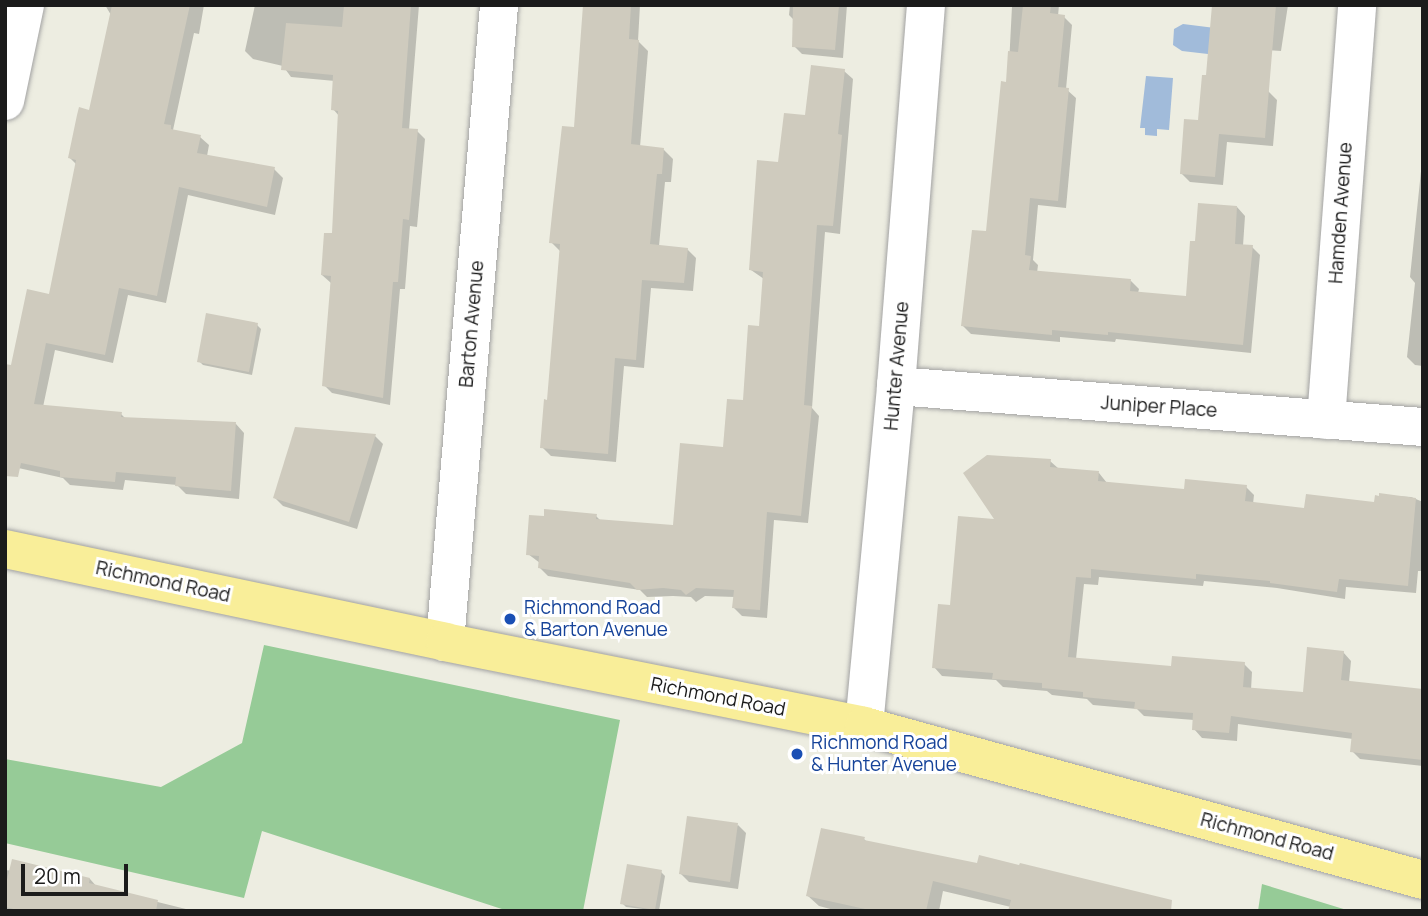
<!DOCTYPE html>
<style>
body{margin:0}
#map{position:relative;width:1428px;height:916px;overflow:hidden;background:#edede1;font-family:Manrope,sans-serif}
div>[style]{position:absolute}
[style*='--x']{left:calc(var(--x)*1px);top:calc(var(--y)*1px);width:calc(var(--w)*1px);rotate:calc(var(--a)*1deg)}
.forest>*{inset:0;background:#96cb97}
.water>*{inset:0;background:#a1bbda}
.shadow>*{inset:0;background:#0003}
.building>*{inset:0;background:#cfcbbe}
.roads{filter:drop-shadow(0 0 2px #a2a2a2) drop-shadow(0 0 2px #a2a2a2)}
.minor>*{height:38px;margin:-19px;padding:0 19px;transform-origin:19px;border-radius:19px;background:#fff}
.major>*{height:38px;margin:-19px;padding:0 19px;transform-origin:19px;border-radius:19px;background:#f9ee99}
.dots>*{width:19px;height:19px;translate:-50% -50%;box-sizing:border-box;border:4px solid #fff;border-radius:50%}
span{translate:-50% -50%;white-space:nowrap;text-align:center;line-height:1.15;-webkit-text-stroke:6px #fff;paint-order:stroke}
.street-label{font-size:19px;color:#1b1b1b}
.transit-label{font-size:19px;color:#164399}
.left{translate:0 -50%;text-align:left}
.frame{position:absolute;inset:0;border:7px solid #1b1b1b;pointer-events:none}
.scale{position:absolute;left:21px;top:864px;width:107px;height:32px;box-sizing:border-box;border:4px solid #1b1b1b;border-top:0;padding-left:9px;font-size:21px;line-height:24px;white-space:nowrap;color:#1b1b1b;-webkit-text-stroke:5px #fff;paint-order:stroke}
</style>
<div id="map">
<div class="forest">
<div style="clip-path:polygon(264px 645px,620px 720px,583px 911px,508px 911px,262px 831px,244px 898px,5px 843px,5px 759px,161px 787px,242px 743px)"></div>
<div style="clip-path:polygon(1262px 884px,1350px 911px,1258px 911px)"></div>
</div>
<div class="water">
<div style="clip-path:polygon(1183px 24px,1215px 28px,1208px 54px,1182px 51px,1173px 45px,1174px 29px)"></div>
<div style="clip-path:polygon(1146px 76px,1173px 78px,1169px 130px,1157px 129px,1157px 136px,1145px 135px,1145px 128px,1140px 128px)"></div>
</div>
<div class="shadow">
<div style="clip-path:polygon(105px 5px,204px 5px,199px 34px,194px 33px,173px 130px,200px 137px,209px 145px,207px 156px,274px 169px,283px 178px,275px 215px,188px 195px,166px 303px,128px 295px,113px 363px,55px 350px,43px 407px,121px 414px,126px 419px,236px 424px,244px 433px,239px 499px,186px 494px,177px 485px,125px 480px,123px 490px,70px 485px,63px 478px,5px 465px,50px 296px,77px 165px,70px 158px,91px 112px,111px 15px)"></div>
<div style="clip-path:polygon(255px 5px,419px 5px,409px 130px,417px 131px,425px 139px,417px 227px,410px 226px,405px 289px,400px 289px,390px 405px,332px 393px,324px 385px,331px 283px,322px 275px,333px 235px,340px 117px,333px 109px,335px 81px,291px 77px,283px 66px,253px 59px,245px 51px)"></div>
<div style="clip-path:polygon(585px 5px,640px 5px,638px 41px,648px 51px,640px 147px,664px 150px,673px 159px,671px 182px,665px 182px,659px 246px,687px 249px,696px 258px,693px 291px,651px 288px,644px 368px,624px 366px,616px 462px,551px 456px,542px 447px,549px 401px,560px 251px,551px 242px,576px 129px)"></div>
<div style="clip-path:polygon(790px 5px,847px 5px,843px 58px,802px 54px,794px 46px,794px 20px,789px 15px)"></div>
<div style="clip-path:polygon(1005px 5px,1059px 5px,1058px 16px,1064px 17px,1072px 25px,1066px 89px,1076px 98px,1066px 208px,1038px 205px,1033px 260px,1038px 265px,1037px 273px,1131px 281px,1139px 289px,1138px 293px,1188px 298px,1197px 243px,1237px 207px,1245px 216px,1243px 246px,1252px 247px,1260px 255px,1251px 353px,1116px 339px,1115px 342px,1060px 337px,1060px 342px,971px 334px,963px 326px,987px 233px,1008px 84px,1012px 6px)"></div>
<div style="clip-path:polygon(1214px 5px,1288px 5px,1281px 51px,1219px 47px)"></div>
<div style="clip-path:polygon(844px 71px,853px 79px,840px 234px,825px 232px,812px 408px,819px 416px,808px 523px,774px 520px,767px 618px,742px 616px,734px 608px,735px 597px,705px 596px,696px 602px,691px 597px,673px 596px,647px 597px,640px 590px,548px 576px,540px 568px,540px 563px,528px 554px,596px 516px,601px 521px,675px 527px,725px 449px,744px 402px,761px 328px,764px 279px,751px 270px,780px 164px,806px 117px)"></div>
<div style="clip-path:polygon(1268px 91px,1277px 100px,1273px 146px,1227px 142px,1223px 185px,1190px 182px,1181px 173px,1199px 122px)"></div>
<div style="clip-path:polygon(1423px 152px,1423px 366px,1415px 365px,1407px 357px,1415px 283px,1410px 277px)"></div>
<div style="clip-path:polygon(257px 325px,261px 329px,252px 375px,203px 365px,199px 361px)"></div>
<div style="clip-path:polygon(375px 436px,383px 444px,357px 529px,283px 506px,275px 498px)"></div>
<div style="clip-path:polygon(1050px 461px,1059px 469px,1099px 473px,1107px 483px,1186px 491px,1246px 487px,1254px 495px,1253px 504px,1306px 510px,1376px 504px,1381px 495px,1411px 497px,1423px 502px,1423px 571px,1418px 571px,1416px 593px,1346px 587px,1345px 599px,1277px 588px,1204px 581px,1203px 586px,1099px 577px,1098px 585px,1084px 584px,1076px 659px,1173px 668px,1244px 664px,1252px 672px,1251px 690px,1304px 694px,1343px 652px,1351px 661px,1349px 682px,1423px 695px,1423px 766px,1360px 759px,1352px 751px,1353px 739px,1238px 724px,1237px 741px,1202px 738px,1194px 729px,1194px 720px,1144px 716px,1137px 709px,1093px 705px,1087px 699px,1052px 695px,1047px 691px,1003px 687px,996px 680px,942px 676px,934px 667px,952px 607px,998px 521px)"></div>
<div style="clip-path:polygon(738px 825px,746px 833px,738px 889px,689px 882px,681px 874px)"></div>
<div style="clip-path:polygon(864px 839px,868px 843px,979px 865px,1021px 867px,1011px 907px,943px 891px,939px 911px,838px 911px,819px 906px,808px 896px)"></div>
<div style="clip-path:polygon(5px 870px,90px 879px,97px 887px,194px 911px,5px 911px)"></div>
<div style="clip-path:polygon(661px 872px,665px 876px,659px 911px,626px 907px,622px 903px)"></div>
</div>
<div class="building">
<div style="clip-path:polygon(112px 5px,190px 5px,164px 124px,171px 125px,171px 129px,201px 135px,197px 153px,275px 167px,267px 207px,179px 187px,157px 296px,119px 288px,105px 355px,46px 343px,34px 404px,122px 412px,121px 417px,236px 422px,231px 491px,175px 486px,176px 477px,116px 472px,115px 482px,60px 477px,60px 471px,21px 463px,18px 477px,5px 476px,5px 364px,11px 365px,27px 289px,49px 294px,76px 160px,68px 158px,77px 115px,79px 107px,89px 110px)"></div>
<div style="clip-path:polygon(344px 5px,411px 5px,402px 128px,418px 129px,409px 220px,403px 219px,398px 282px,393px 282px,383px 398px,322px 386px,331px 276px,321px 275px,324px 233px,332px 233px,338px 111px,331px 110px,333px 75px,281px 70px,286px 23px,342px 27px)"></div>
<div style="clip-path:polygon(583px 5px,631px 5px,629px 39px,639px 40px,631px 144px,664px 148px,662px 174px,657px 174px,650px 244px,688px 248px,684px 283px,642px 280px,636px 360px,615px 358px,608px 454px,540px 448px,544px 399px,547px 400px,560px 244px,549px 243px,553px 205px,562px 126px,574px 127px)"></div>
<div style="clip-path:polygon(793px 5px,839px 5px,835px 50px,792px 47px)"></div>
<div style="clip-path:polygon(1023px 5px,1051px 5px,1050px 13px,1065px 15px,1058px 87px,1069px 88px,1058px 201px,1030px 198px,1025px 255px,1031px 256px,1029px 270px,1131px 279px,1130px 291px,1186px 296px,1190px 241px,1195px 241px,1198px 203px,1237px 206px,1235px 244px,1253px 245px,1243px 345px,1108px 332px,1108px 335px,1052px 330px,1052px 335px,961px 326px,972px 230px,986px 231px,1001px 81px,1006px 82px,1008px 51px,1018px 52px)"></div>
<div style="clip-path:polygon(1212px 5px,1276px 5px,1265px 138px,1219px 134px,1215px 177px,1180px 174px,1184px 119px,1198px 120px,1202px 75px,1206px 75px)"></div>
<div style="clip-path:polygon(811px 65px,845px 69px,838px 134px,842px 135px,833px 226px,817px 225px,804px 405px,812px 406px,801px 516px,767px 512px,760px 610px,732px 608px,734px 590px,696px 588px,686px 595px,681px 590px,663px 588px,637px 590px,630px 583px,538px 568px,539px 556px,526px 555px,529px 515px,544px 516px,544px 509px,597px 514px,596px 519px,673px 525px,680px 443px,723px 447px,727px 399px,743px 400px,748px 325px,759px 326px,763px 272px,749px 270px,757px 160px,778px 162px,784px 113px,805px 115px)"></div>
<div style="clip-path:polygon(206px 313px,258px 323px,249px 372px,197px 362px)"></div>
<div style="clip-path:polygon(295px 427px,376px 434px,349px 522px,273px 498px)"></div>
<div style="clip-path:polygon(987px 455px,1051px 459px,1050px 467px,1099px 471px,1098px 481px,1184px 489px,1185px 479px,1247px 485px,1245px 501px,1304px 508px,1306px 494px,1374px 502px,1375px 495px,1379px 496px,1379px 493px,1416px 498px,1408px 586px,1339px 579px,1337px 592px,1270px 583px,1270px 581px,1196px 574px,1196px 579px,1091px 569px,1091px 578px,1076px 577px,1068px 657px,1171px 666px,1172px 656px,1245px 662px,1243px 687px,1303px 692px,1307px 647px,1344px 651px,1341px 680px,1423px 689px,1423px 760px,1350px 752px,1352px 733px,1231px 716px,1229px 733px,1192px 730px,1193px 713px,1134px 709px,1135px 702px,1083px 697px,1083px 692px,1042px 688px,1042px 683px,992px 679px,993px 673px,932px 668px,938px 604px,950px 605px,958px 516px,994px 519px,963px 473px)"></div>
<div style="clip-path:polygon(687px 816px,738px 823px,730px 882px,679px 874px)"></div>
<div style="clip-path:polygon(821px 828px,865px 837px,864px 840px,977px 863px,979px 855px,1019px 865px,1020px 863px,1172px 900px,1171px 911px,1008px 911px,1011px 900px,933px 881px,926px 911px,874px 911px,806px 896px)"></div>
<div style="clip-path:polygon(12px 859px,90px 878px,89px 883px,158px 900px,156px 911px,22px 911px,5px 907px,5px 888px)"></div>
<div style="clip-path:polygon(627px 864px,662px 870px,655px 910px,620px 904px)"></div>
</div>
<div class="roads">
<div class="minor">
<div style="--x:5;--y:101;--w:98;--a:-78.2"></div>
<div style="--x:896;--y:386;--w:529;--a:4.45"></div>
<div style="--x:1326;--y:420;--w:416;--a:-85.7"></div>
<div style="--x:445;--y:642;--w:639;--a:-85.15"></div>
<div style="--x:864;--y:726;--w:342;--a:-84.6"></div>
<div style="--x:896;--y:386;--w:382;--a:-85.5"></div>
</div>
<div class="major">
<div style="--x:5;--y:549;--w:450;--a:11.9"></div>
<div style="--x:445;--y:642;--w:427;--a:11.3"></div>
<div style="--x:864;--y:726;--w:580;--a:15.4"></div>
</div>
</div>
<div class="dots">
<div style="left:510px;top:619px;background:#1a4fb4"></div>
<div style="left:797px;top:754px;background:#1a4fb4"></div>
</div>
<div class="street-label">
<span style="left:1341px;top:213px;rotate:-86deg">Hamden Avenue</span>
<span style="left:472px;top:324px;rotate:-85deg">Barton Avenue</span>
<span style="left:897px;top:366px;rotate:-85deg">Hunter Avenue</span>
<span style="left:1159px;top:407px;rotate:4deg">Juniper Place</span>
<span style="left:163px;top:582px;rotate:12deg">Richmond Road</span>
<span style="left:718px;top:697px;rotate:11deg">Richmond Road</span>
<span style="left:1267px;top:837px;rotate:15deg">Richmond Road</span>
</div>
<div class="transit-label">
<span class="left" style="left:524px;top:619px">Richmond Road<br>&amp; Barton Avenue</span>
<span class="left" style="left:811px;top:754px">Richmond Road<br>&amp; Hunter Avenue</span>
</div>
<div class="frame"></div>
<div class="scale">20 m</div>
</div>
